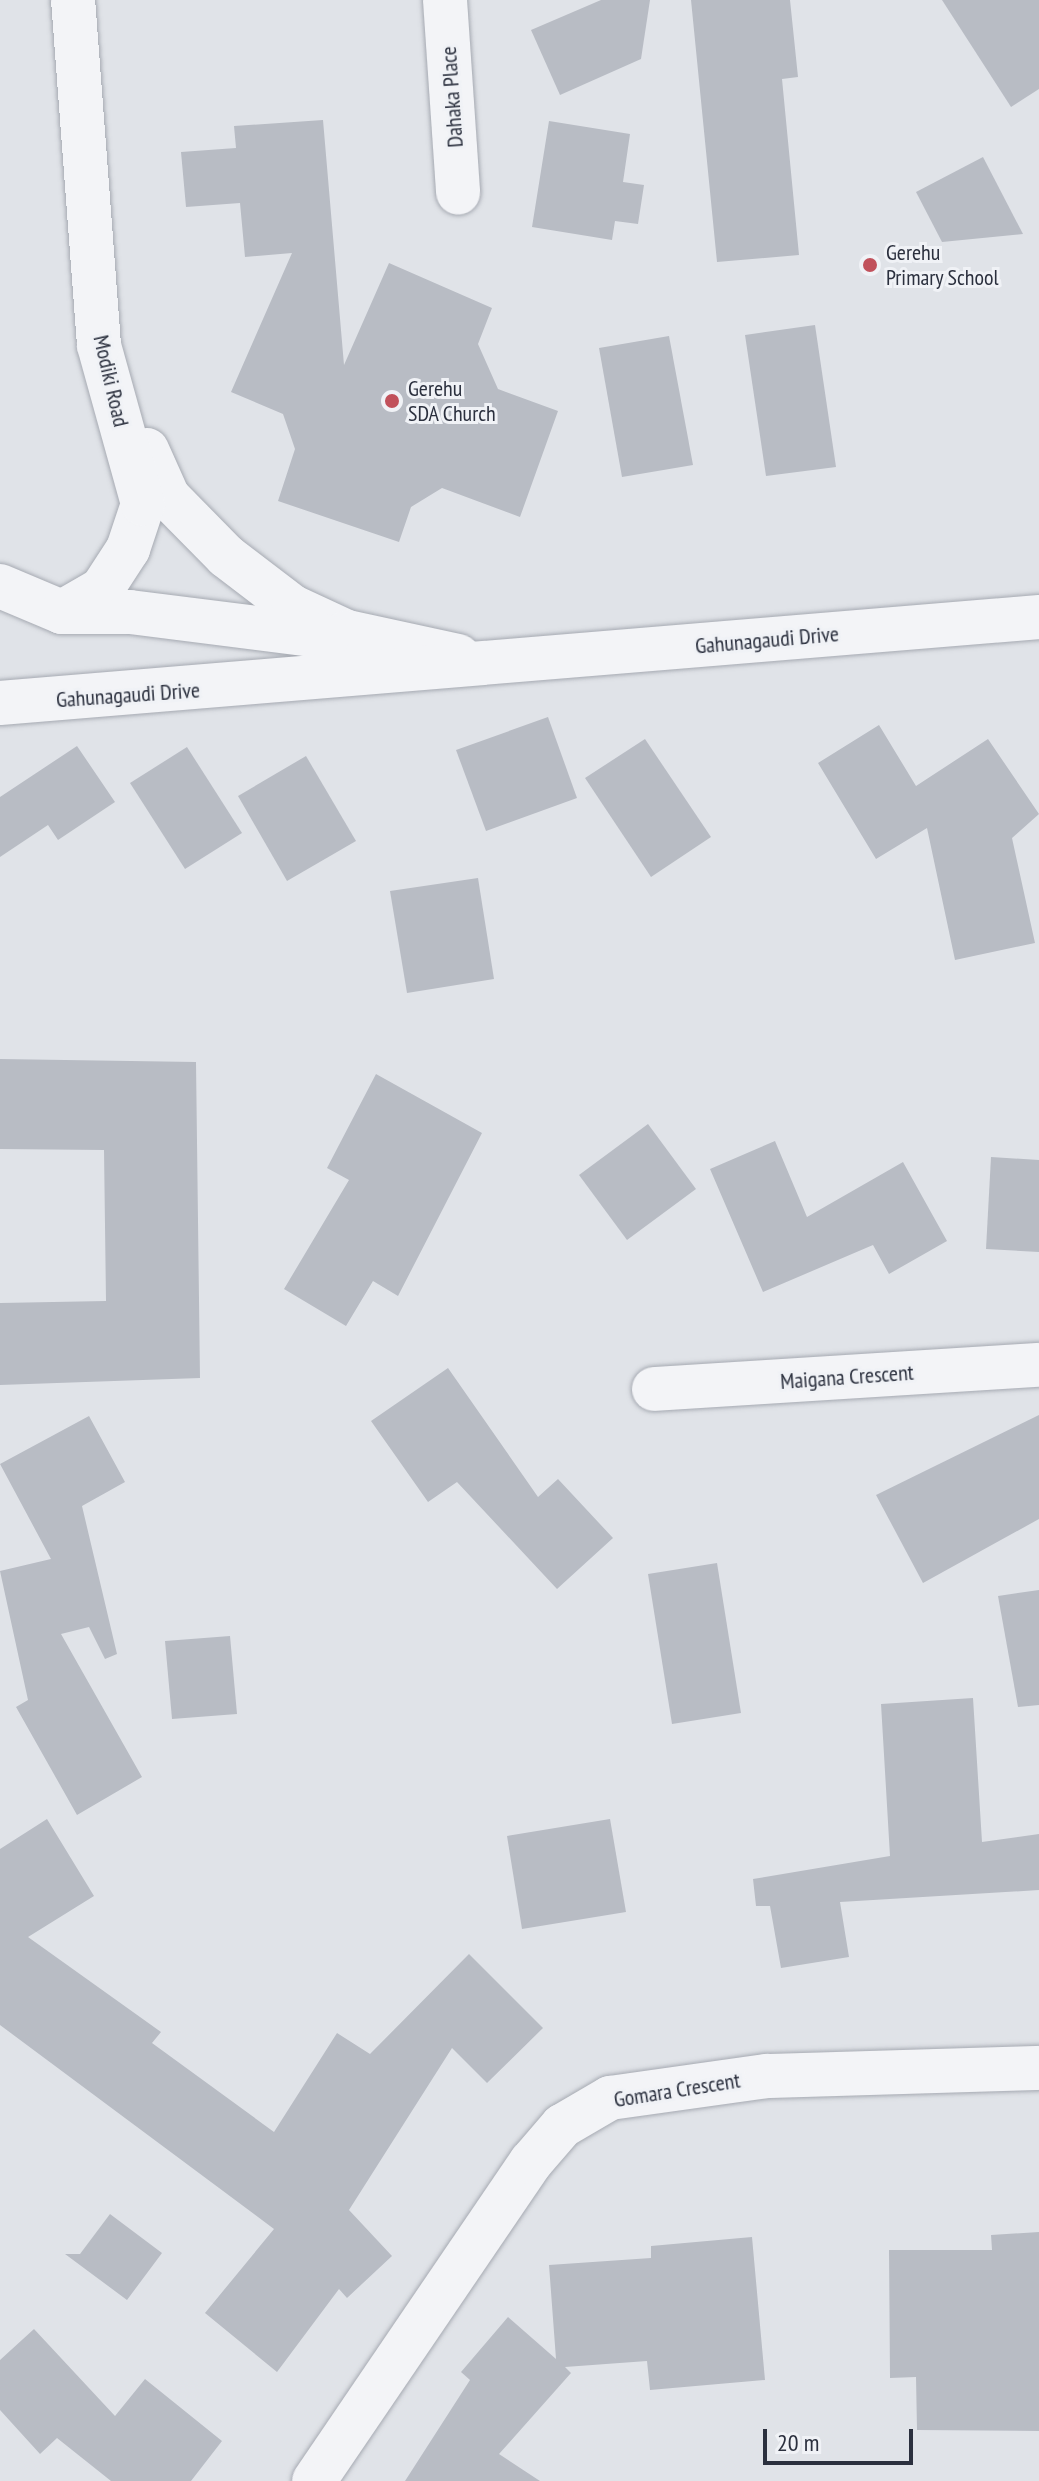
<!DOCTYPE html>
<style>
body{margin:0}
#map{position:relative;width:1039px;height:2481px;overflow:hidden;background:#e0e3e8;font-family:"PT Sans Narrow",sans-serif}
div>[style]{position:absolute}
[style*='--x']{left:calc(var(--x)*1px);top:calc(var(--y)*1px);width:calc(var(--w)*1px);rotate:calc(var(--a)*1deg)}
.building>*{inset:0;background:#b8bcc4}
.roads{filter:drop-shadow(0 0 2px #a6aab2) drop-shadow(0 0 2px #a6aab2)}
.street>*{height:44px;margin:-22px;padding:0 22px;transform-origin:22px;border-radius:22px;background:#f3f4f7}
.dots>*{width:22px;height:22px;translate:-50% -50%;box-sizing:border-box;border:4px solid #f0f2f6;border-radius:50%}
span{translate:-50% -50%;white-space:nowrap;text-align:center;line-height:1.15;-webkit-text-stroke:6px #f0f2f6;paint-order:stroke}
.street-label{font-size:22px;color:#2b303e}
.poi-label{font-size:22px;color:#2b303e}
.left{translate:0 -50%;text-align:left}
.scale{position:absolute;left:763px;top:2429px;width:150px;height:36px;box-sizing:border-box;border:4px solid #2b303e;border-top:0;padding-left:10px;font-size:24px;line-height:28px;white-space:nowrap;color:#2b303e;-webkit-text-stroke:6px #f0f2f6;paint-order:stroke}
</style>
<div id="map">
<div class="building">
<div style="clip-path:polygon(601px 0,650px 0,641px 59px,560px 95px,531px 30px)"></div>
<div style="clip-path:polygon(691px 0,790px 0,798px 77px,782px 79px,799px 255px,717px 262px)"></div>
<div style="clip-path:polygon(942px 0,1039px 0,1039px 89px,1011px 107px)"></div>
<div style="clip-path:polygon(323px 120px,344px 365px,389px 263px,492px 308px,478px 344px,498px 389px,558px 411px,520px 517px,442px 488px,411px 507px,399px 542px,278px 501px,295px 449px,283px 414px,231px 392px,292px 253px,245px 257px,240px 203px,186px 207px,181px 152px,236px 148px,234px 126px)"></div>
<div style="clip-path:polygon(549px 121px,630px 134px,623px 182px,644px 185px,638px 224px,615px 221px,612px 240px,532px 227px)"></div>
<div style="clip-path:polygon(983px 157px,1023px 234px,942px 242px,916px 192px)"></div>
<div style="clip-path:polygon(815px 325px,836px 467px,766px 476px,745px 335px)"></div>
<div style="clip-path:polygon(669px 336px,693px 465px,622px 477px,599px 348px)"></div>
<div style="clip-path:polygon(548px 717px,577px 798px,486px 831px,456px 750px)"></div>
<div style="clip-path:polygon(879px 725px,916px 786px,988px 739px,1039px 814px,1012px 838px,1035px 943px,955px 960px,927px 828px,876px 859px,818px 763px)"></div>
<div style="clip-path:polygon(645px 739px,711px 837px,651px 877px,585px 778px)"></div>
<div style="clip-path:polygon(77px 746px,115px 802px,58px 840px,48px 825px,0 857px,0 797px)"></div>
<div style="clip-path:polygon(187px 747px,242px 833px,185px 869px,130px 783px)"></div>
<div style="clip-path:polygon(306px 756px,356px 841px,287px 881px,238px 796px)"></div>
<div style="clip-path:polygon(478px 878px,494px 979px,407px 993px,390px 891px)"></div>
<div style="clip-path:polygon(0 1059px,196px 1062px,200px 1378px,0 1385px,0 1303px,106px 1301px,104px 1150px,0 1149px)"></div>
<div style="clip-path:polygon(376px 1074px,482px 1133px,398px 1296px,373px 1281px,346px 1326px,284px 1289px,349px 1180px,327px 1168px)"></div>
<div style="clip-path:polygon(648px 1124px,696px 1189px,627px 1240px,579px 1175px)"></div>
<div style="clip-path:polygon(775px 1141px,807px 1217px,903px 1162px,947px 1241px,889px 1274px,873px 1245px,763px 1292px,710px 1169px)"></div>
<div style="clip-path:polygon(991px 1157px,1039px 1160px,1039px 1252px,986px 1249px)"></div>
<div style="clip-path:polygon(448px 1368px,538px 1497px,558px 1479px,613px 1538px,557px 1589px,457px 1482px,428px 1502px,371px 1421px)"></div>
<div style="clip-path:polygon(1039px 1415px,1039px 1519px,923px 1583px,876px 1495px)"></div>
<div style="clip-path:polygon(89px 1416px,125px 1482px,82px 1506px,117px 1654px,105px 1659px,89px 1627px,61px 1634px,142px 1777px,77px 1815px,16px 1707px,28px 1700px,0 1571px,51px 1559px,0 1464px)"></div>
<div style="clip-path:polygon(717px 1563px,741px 1713px,672px 1724px,648px 1574px)"></div>
<div style="clip-path:polygon(1039px 1590px,1039px 1705px,1018px 1707px,998px 1596px)"></div>
<div style="clip-path:polygon(230px 1636px,237px 1714px,172px 1719px,165px 1641px)"></div>
<div style="clip-path:polygon(973px 1698px,982px 1842px,1039px 1834px,1039px 1890px,840px 1902px,849px 1957px,781px 1968px,770px 1906px,756px 1906px,753px 1879px,890px 1856px,881px 1704px)"></div>
<div style="clip-path:polygon(47px 1819px,94px 1896px,28px 1937px,161px 2032px,152px 2043px,274px 2132px,337px 2033px,370px 2054px,469px 1954px,543px 2028px,487px 2083px,452px 2048px,349px 2210px,392px 2256px,347px 2298px,339px 2289px,277px 2372px,205px 2313px,274px 2229px,0 2025px,0 1849px)"></div>
<div style="clip-path:polygon(610px 1819px,626px 1912px,522px 1929px,507px 1836px)"></div>
<div style="clip-path:polygon(110px 2214px,162px 2253px,127px 2300px,65px 2254px,80px 2254px)"></div>
<div style="clip-path:polygon(1039px 2232px,1039px 2431px,917px 2430px,916px 2377px,890px 2378px,889px 2250px,992px 2250px,991px 2235px)"></div>
<div style="clip-path:polygon(752px 2237px,765px 2380px,650px 2390px,647px 2361px,565px 2367px,571px 2373px,499px 2454px,540px 2481px,405px 2481px,470px 2380px,461px 2372px,508px 2317px,556px 2359px,549px 2265px,651px 2258px,651px 2246px)"></div>
<div style="clip-path:polygon(34px 2329px,115px 2416px,145px 2379px,222px 2441px,191px 2481px,111px 2481px,57px 2438px,40px 2454px,0 2410px,0 2360px)"></div>
</div>
<div class="roads">
<div class="street">
<div style="--x:445;--y:0;--w:193;--a:86.1"></div>
<div style="--x:147;--y:450;--w:51;--a:65.9"></div>
<div style="--x:168;--y:497;--w:83;--a:45.5"></div>
<div style="--x:226;--y:556;--w:84;--a:37.3"></div>
<div style="--x:293;--y:607;--w:60;--a:24.8"></div>
<div style="--x:347;--y:632;--w:114;--a:12.2"></div>
<div style="--x:0;--y:586;--w:67;--a:22.8"></div>
<div style="--x:62;--y:612;--w:46;--a:-29.9"></div>
<div style="--x:102;--y:589;--w:48;--a:-57"></div>
<div style="--x:128;--y:549;--w:47;--a:-71.6"></div>
<div style="--x:143;--y:504;--w:165;--a:-105.5"></div>
<div style="--x:99;--y:345;--w:346;--a:-94.3"></div>
<div style="--x:62;--y:612;--w:68;--a:0"></div>
<div style="--x:130;--y:612;--w:199;--a:7.2"></div>
<div style="--x:0;--y:703;--w:1043;--a:-4.73"></div>
<div style="--x:654;--y:1389;--w:386;--a:-3.6"></div>
<div style="--x:314;--y:2481;--w:386;--a:-55.8"></div>
<div style="--x:531;--y:2162;--w:48;--a:-49.3"></div>
<div style="--x:562;--y:2126;--w:56;--a:-30.3"></div>
<div style="--x:610;--y:2098;--w:159;--a:-8"></div>
<div style="--x:767;--y:2076;--w:272;--a:-1.7"></div>
</div>
</div>
<div class="dots">
<div style="left:870px;top:265px;background:#c1515b"></div>
<div style="left:392px;top:401px;background:#c1515b"></div>
</div>
<div class="street-label">
<span style="left:452px;top:97px;rotate:-94deg">Dahaka Place</span>
<span style="left:111px;top:381px;rotate:77deg">Modiki Road</span>
<span style="left:767px;top:640px;rotate:-5deg">Gahunagaudi Drive</span>
<span style="left:128px;top:695px;rotate:-4deg">Gahunagaudi Drive</span>
<span style="left:847px;top:1377px;rotate:-4deg">Maigana Crescent</span>
<span style="left:677px;top:2090px;rotate:-9deg">Gomara Crescent</span>
</div>
<div class="poi-label">
<span class="left" style="left:886px;top:265px">Gerehu<br>Primary School</span>
<span class="left" style="left:408px;top:401px">Gerehu<br>SDA Church</span>
</div>
<div class="scale">20 m</div>
</div>
